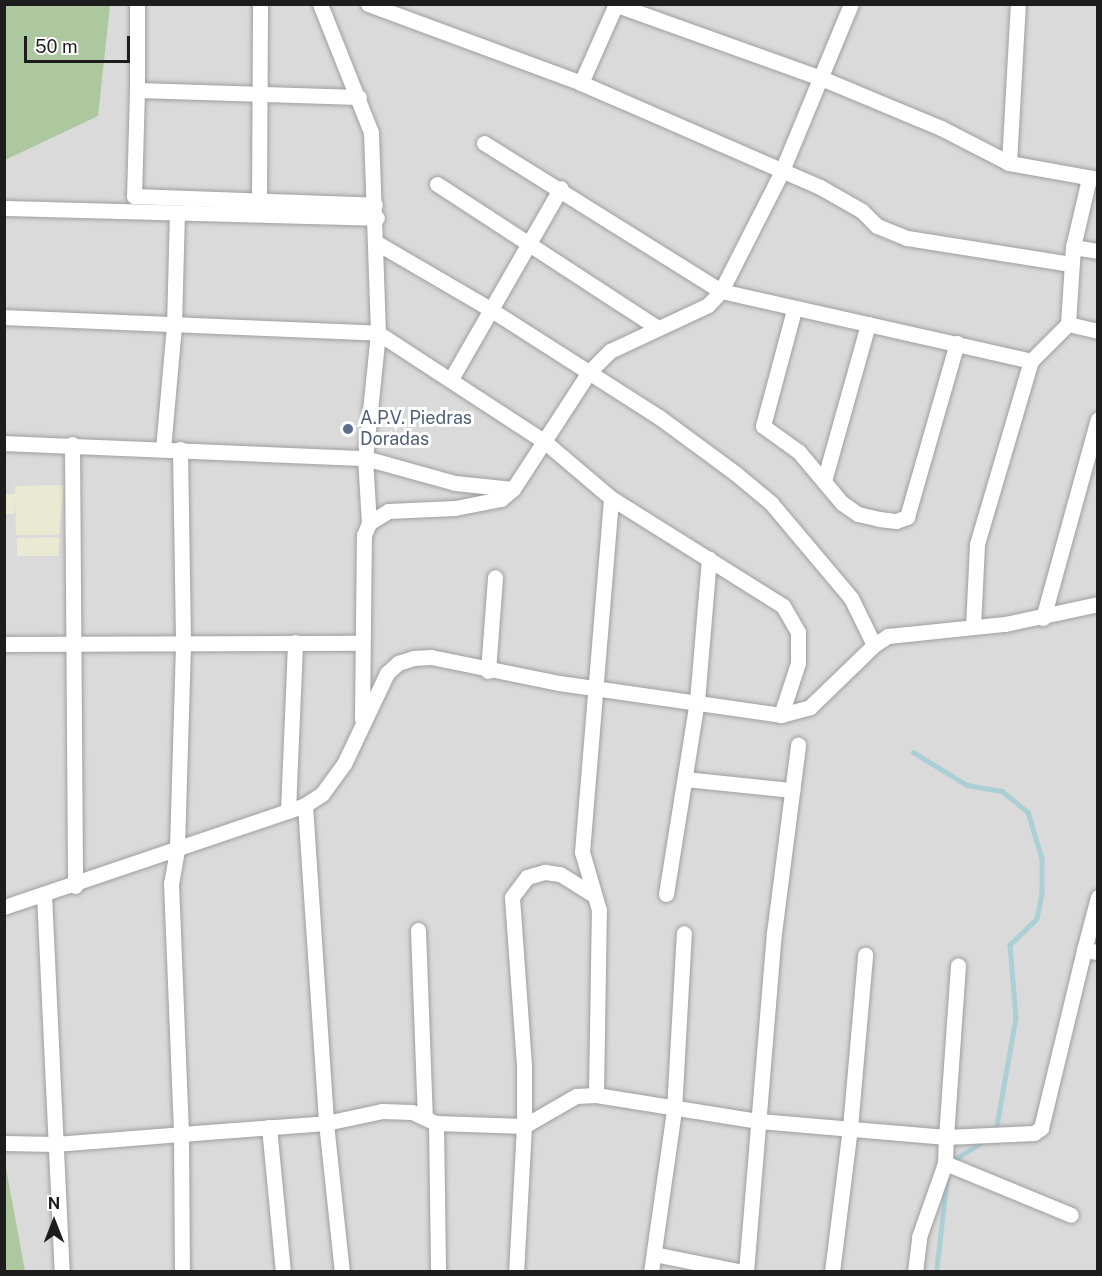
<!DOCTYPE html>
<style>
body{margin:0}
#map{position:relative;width:1102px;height:1276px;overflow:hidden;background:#ede9e4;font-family:"Public Sans",sans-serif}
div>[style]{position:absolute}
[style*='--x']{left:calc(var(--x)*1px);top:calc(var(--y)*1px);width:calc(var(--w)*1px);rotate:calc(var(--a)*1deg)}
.residential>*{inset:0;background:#dbdada}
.farmland>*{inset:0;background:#eaead2}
.forest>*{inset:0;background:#adc79e}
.stream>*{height:4.5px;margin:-2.25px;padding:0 2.25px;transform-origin:2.25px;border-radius:2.25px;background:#aacfd5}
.roads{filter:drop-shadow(0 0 2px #9e9e9e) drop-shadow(0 0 2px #9e9e9e)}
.minor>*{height:15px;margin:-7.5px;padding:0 7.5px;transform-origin:7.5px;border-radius:7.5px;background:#fff}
.dots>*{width:16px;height:16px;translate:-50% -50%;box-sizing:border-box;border:3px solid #fff;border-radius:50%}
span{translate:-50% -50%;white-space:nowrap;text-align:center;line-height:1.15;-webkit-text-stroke:6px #fff;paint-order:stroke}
.service-label{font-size:18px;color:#4e5e75}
.left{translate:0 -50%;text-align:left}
.frame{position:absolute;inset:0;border:6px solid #1d1d1d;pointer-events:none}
.north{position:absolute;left:24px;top:1192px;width:60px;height:60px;-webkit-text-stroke:4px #fff;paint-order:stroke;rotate:0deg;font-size:16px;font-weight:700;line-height:24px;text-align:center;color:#1d1d1d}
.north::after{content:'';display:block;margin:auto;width:21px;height:27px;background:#1d1d1d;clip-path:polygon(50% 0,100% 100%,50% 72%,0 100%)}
.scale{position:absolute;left:24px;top:36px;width:106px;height:27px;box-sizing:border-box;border:3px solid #1d1d1d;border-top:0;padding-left:8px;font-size:18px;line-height:21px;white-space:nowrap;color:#1d1d1d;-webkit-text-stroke:4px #fff;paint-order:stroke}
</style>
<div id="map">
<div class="residential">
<div style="clip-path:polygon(5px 5px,1097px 5px,1097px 1271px,5px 1271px)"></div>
</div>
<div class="farmland">
<div style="clip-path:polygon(64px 485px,59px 535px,16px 535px,15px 496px,14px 514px,5px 514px,5px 494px,15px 494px,15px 486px)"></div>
<div style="clip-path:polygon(59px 537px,59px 556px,17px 556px,17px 538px)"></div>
</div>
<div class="forest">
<div style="clip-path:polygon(5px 4px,110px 5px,98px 116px,5px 160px)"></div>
<div style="clip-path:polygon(5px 1163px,25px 1271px,5px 1271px)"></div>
</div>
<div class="stream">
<div style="--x:913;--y:752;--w:63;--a:31.4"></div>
<div style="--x:967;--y:785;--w:36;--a:10"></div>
<div style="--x:1002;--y:791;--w:33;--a:39"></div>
<div style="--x:1028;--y:812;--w:48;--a:73.1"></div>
<div style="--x:1042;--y:858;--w:35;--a:90"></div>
<div style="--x:1042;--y:893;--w:26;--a:101"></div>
<div style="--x:1037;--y:919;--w:37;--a:136"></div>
<div style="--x:1010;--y:945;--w:73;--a:85.3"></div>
<div style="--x:1016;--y:1018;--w:115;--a:100"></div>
<div style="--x:952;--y:1161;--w:40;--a:-32"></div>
<div style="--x:936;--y:1272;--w:96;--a:-83.4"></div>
</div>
<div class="roads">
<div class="minor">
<div style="--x:137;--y:4;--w:86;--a:90"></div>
<div style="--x:137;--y:90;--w:222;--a:1.8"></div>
<div style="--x:320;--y:4;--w:138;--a:68.3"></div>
<div style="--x:371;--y:132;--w:201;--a:88"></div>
<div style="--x:378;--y:333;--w:126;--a:95.9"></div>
<div style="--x:365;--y:458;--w:65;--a:86.5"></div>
<div style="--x:368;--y:4;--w:227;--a:20.3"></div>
<div style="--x:581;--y:83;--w:261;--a:23.5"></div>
<div style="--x:820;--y:187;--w:48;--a:29.7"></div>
<div style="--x:862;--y:211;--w:21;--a:45"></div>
<div style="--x:877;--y:226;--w:32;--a:22"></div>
<div style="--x:907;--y:238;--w:166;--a:9"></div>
<div style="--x:614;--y:4;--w:220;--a:19.7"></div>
<div style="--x:821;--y:78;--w:130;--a:22.6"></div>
<div style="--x:941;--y:128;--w:76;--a:27.2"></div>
<div style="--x:1009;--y:163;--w:90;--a:10.2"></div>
<div style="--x:581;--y:83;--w:86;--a:-66.1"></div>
<div style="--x:137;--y:90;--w:106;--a:91.6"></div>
<div style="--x:134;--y:196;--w:241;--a:2.1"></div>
<div style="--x:484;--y:143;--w:279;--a:32"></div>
<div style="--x:721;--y:291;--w:318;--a:12.7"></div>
<div style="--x:1031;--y:361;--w:52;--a:-45"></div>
<div style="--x:1068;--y:324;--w:31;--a:13"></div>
<div style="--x:1009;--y:163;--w:159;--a:-86.8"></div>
<div style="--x:437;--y:184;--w:260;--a:33.1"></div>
<div style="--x:259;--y:202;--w:198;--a:-89.7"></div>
<div style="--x:4;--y:208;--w:373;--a:1.5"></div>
<div style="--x:377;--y:243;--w:131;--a:30.3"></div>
<div style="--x:490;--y:309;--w:201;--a:32.6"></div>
<div style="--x:659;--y:417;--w:94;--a:36.4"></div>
<div style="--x:735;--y:473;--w:47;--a:39.8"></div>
<div style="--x:771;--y:503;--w:124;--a:49.9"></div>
<div style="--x:851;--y:598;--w:52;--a:63.9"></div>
<div style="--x:1073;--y:247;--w:25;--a:9"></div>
<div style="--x:794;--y:310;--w:120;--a:105"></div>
<div style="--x:763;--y:426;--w:44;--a:35.8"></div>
<div style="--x:799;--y:452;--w:67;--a:49.9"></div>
<div style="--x:842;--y:503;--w:19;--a:35"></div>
<div style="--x:858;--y:514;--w:22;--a:13"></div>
<div style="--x:879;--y:519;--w:17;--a:7"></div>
<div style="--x:896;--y:521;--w:12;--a:-20"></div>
<div style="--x:907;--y:517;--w:181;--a:-74"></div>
<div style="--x:4;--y:317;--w:374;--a:2.4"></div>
<div style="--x:378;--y:333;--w:199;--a:33.1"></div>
<div style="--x:545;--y:442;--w:87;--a:40.3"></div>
<div style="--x:611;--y:498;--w:203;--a:32.1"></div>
<div style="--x:783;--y:606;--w:30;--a:60"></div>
<div style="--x:798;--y:632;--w:31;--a:90"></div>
<div style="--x:798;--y:663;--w:55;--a:108.1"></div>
<div style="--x:1068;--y:324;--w:77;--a:-86.3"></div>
<div style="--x:1073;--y:247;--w:71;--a:-76.9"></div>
<div style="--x:451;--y:379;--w:220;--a:-60.1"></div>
<div style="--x:4;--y:443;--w:361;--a:2.4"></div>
<div style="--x:365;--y:458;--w:93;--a:15.5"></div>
<div style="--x:455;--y:483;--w:58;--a:5.9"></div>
<div style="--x:72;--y:444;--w:442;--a:89.6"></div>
<div style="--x:163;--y:449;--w:123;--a:-84.9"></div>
<div style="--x:174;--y:326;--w:113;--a:-88.5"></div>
<div style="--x:180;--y:449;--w:196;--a:89.1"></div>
<div style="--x:183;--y:645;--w:205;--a:91.7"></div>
<div style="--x:177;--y:850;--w:34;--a:100"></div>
<div style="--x:171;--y:883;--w:251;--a:87.7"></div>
<div style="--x:181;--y:1134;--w:145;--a:-4.3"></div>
<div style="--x:326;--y:1123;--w:57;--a:-12.1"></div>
<div style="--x:382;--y:1111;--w:30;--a:2"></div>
<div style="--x:412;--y:1112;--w:26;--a:25"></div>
<div style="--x:436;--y:1123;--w:88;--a:2"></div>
<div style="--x:524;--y:1126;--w:146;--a:93.1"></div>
<div style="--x:824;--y:481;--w:163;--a:-74.3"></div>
<div style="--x:1043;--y:618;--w:206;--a:-74.6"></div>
<div style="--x:973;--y:627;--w:83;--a:-87.2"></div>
<div style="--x:977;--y:544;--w:191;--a:-73.6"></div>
<div style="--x:4;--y:644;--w:358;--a:-0.2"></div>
<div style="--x:488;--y:671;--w:94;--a:-85.7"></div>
<div style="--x:362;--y:719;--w:184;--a:-89.4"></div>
<div style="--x:364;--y:535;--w:13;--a:-67"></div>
<div style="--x:369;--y:523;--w:22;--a:-32"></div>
<div style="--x:388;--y:511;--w:67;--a:-2.6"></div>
<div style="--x:455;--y:508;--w:47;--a:-11.1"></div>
<div style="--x:501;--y:499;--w:16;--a:-40"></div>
<div style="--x:513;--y:489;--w:140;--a:-57"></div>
<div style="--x:589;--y:372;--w:30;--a:-45"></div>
<div style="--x:610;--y:351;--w:108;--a:-25.1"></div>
<div style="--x:708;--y:305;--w:19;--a:-47"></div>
<div style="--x:721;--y:291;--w:132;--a:-63"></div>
<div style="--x:781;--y:173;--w:183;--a:-67.5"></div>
<div style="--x:685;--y:779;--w:108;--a:5.9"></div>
<div style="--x:305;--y:805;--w:319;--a:86.2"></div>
<div style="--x:326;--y:1123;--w:150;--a:83.9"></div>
<div style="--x:288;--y:811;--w:169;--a:-87.6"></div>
<div style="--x:666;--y:894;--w:195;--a:-80.9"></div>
<div style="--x:697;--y:701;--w:143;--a:-85.2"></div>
<div style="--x:44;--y:895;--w:377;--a:87.3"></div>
<div style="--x:1098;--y:897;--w:55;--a:104.8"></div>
<div style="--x:1084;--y:950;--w:14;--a:8"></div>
<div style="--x:4;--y:907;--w:318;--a:-18.7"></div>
<div style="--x:305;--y:805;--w:20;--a:-33"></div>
<div style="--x:322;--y:794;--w:37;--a:-54"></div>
<div style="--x:344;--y:764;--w:101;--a:-64.7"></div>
<div style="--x:387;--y:673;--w:15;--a:-42"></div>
<div style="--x:398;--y:663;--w:16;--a:-18"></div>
<div style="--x:413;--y:658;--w:18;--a:-3"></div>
<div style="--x:431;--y:657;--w:131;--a:11.5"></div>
<div style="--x:559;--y:683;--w:224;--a:8.2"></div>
<div style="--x:781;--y:715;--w:30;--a:-15"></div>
<div style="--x:810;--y:707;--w:89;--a:-44.1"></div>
<div style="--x:874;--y:645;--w:17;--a:-33"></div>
<div style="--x:888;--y:636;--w:118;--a:-5.9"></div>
<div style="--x:1005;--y:624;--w:95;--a:-12.1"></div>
<div style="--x:418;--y:930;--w:188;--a:87.9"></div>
<div style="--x:596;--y:1095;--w:185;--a:-89.1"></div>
<div style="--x:599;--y:910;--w:60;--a:-106.3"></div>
<div style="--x:582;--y:852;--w:355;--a:-85.3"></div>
<div style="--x:436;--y:1123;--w:149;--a:89.2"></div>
<div style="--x:524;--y:1126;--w:60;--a:-30"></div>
<div style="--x:576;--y:1096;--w:20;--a:-3"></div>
<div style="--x:596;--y:1095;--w:165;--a:9.1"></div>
<div style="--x:759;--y:1121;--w:188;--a:4.9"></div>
<div style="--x:946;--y:1137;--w:172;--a:-86"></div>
<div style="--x:524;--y:1126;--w:61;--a:-90"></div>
<div style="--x:524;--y:1065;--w:168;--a:-94.1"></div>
<div style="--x:512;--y:897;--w:25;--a:-53"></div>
<div style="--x:527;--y:877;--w:19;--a:-16"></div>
<div style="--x:545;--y:872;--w:15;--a:8"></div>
<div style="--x:560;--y:874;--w:40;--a:32"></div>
<div style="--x:269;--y:1127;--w:146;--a:84.5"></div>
<div style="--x:4;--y:1143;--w:51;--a:1.1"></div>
<div style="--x:55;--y:1144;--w:126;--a:-4.5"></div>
<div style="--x:181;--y:1134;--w:138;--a:89.6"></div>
<div style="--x:945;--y:1163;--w:136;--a:22.4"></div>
<div style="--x:654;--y:1254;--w:91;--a:11.4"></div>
<div style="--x:651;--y:1272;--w:164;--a:-81.9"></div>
<div style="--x:674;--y:1110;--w:177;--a:-86.8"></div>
<div style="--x:746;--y:1272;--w:340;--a:-85.3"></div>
<div style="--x:774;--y:933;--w:190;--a:-82.7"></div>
<div style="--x:832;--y:1272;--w:145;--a:-82.9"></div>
<div style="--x:850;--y:1128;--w:174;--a:-85"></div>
<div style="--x:915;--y:1272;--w:35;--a:-83"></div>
<div style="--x:919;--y:1237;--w:78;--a:-70.6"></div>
<div style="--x:945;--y:1163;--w:26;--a:-88"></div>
<div style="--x:946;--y:1137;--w:88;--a:-2.6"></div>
<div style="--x:1034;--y:1133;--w:9;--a:-36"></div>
<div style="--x:1041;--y:1128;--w:183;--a:-76.4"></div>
</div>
</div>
<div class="dots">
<div style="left:348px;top:429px;background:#5c6f8a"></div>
</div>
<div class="service-label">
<span class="left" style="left:360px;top:429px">A.P.V. Piedras<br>Doradas</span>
</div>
<div class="frame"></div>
<div class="north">N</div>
<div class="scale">50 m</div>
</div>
